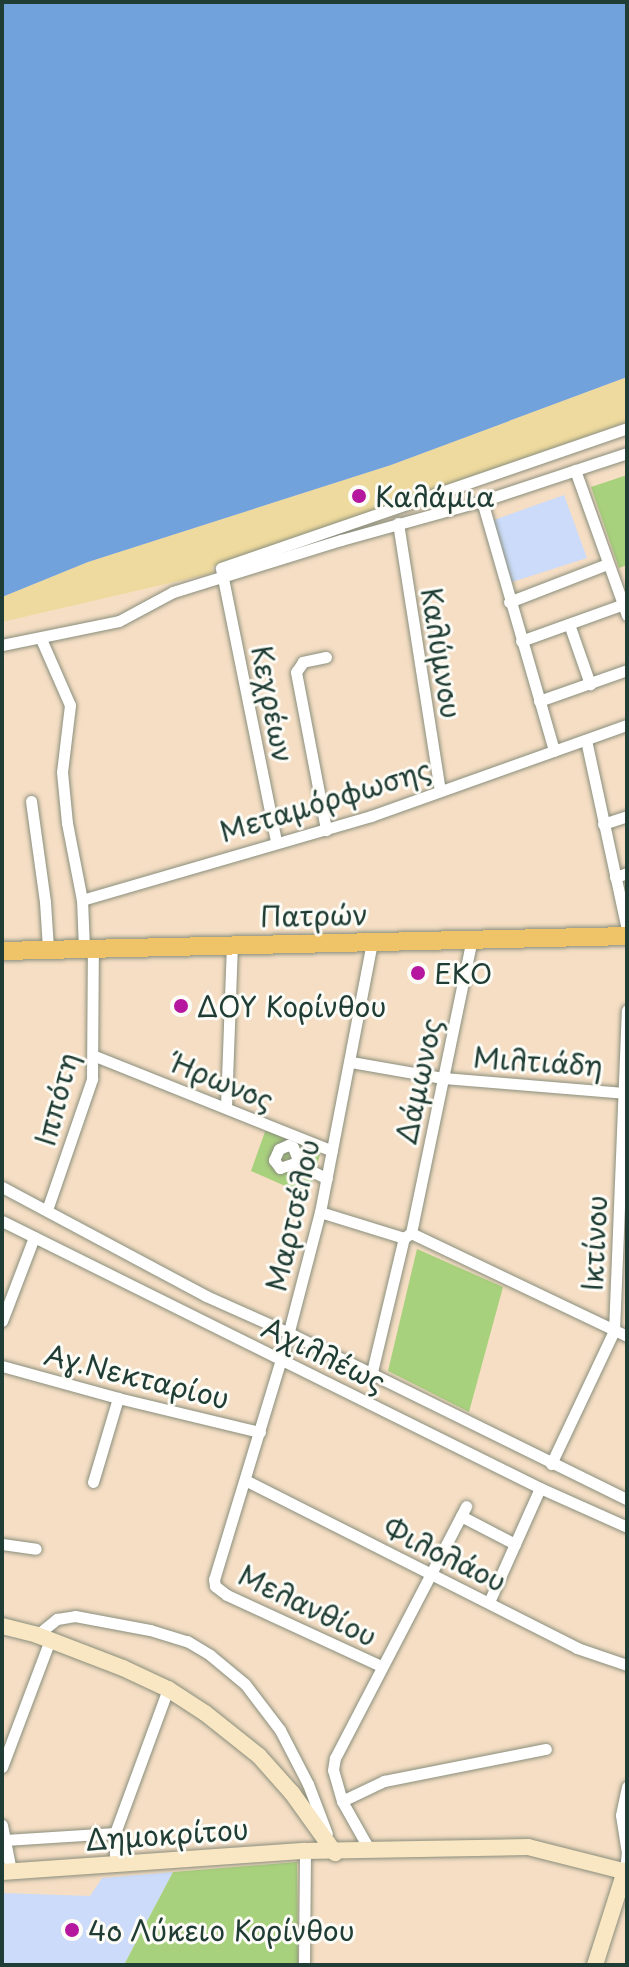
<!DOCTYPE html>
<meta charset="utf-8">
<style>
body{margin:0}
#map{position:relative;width:629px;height:1967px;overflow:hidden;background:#f5dec4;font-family:"Playpen Sans",sans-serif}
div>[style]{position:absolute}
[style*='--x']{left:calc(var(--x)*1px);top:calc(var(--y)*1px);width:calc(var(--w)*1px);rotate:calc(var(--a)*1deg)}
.built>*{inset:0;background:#cbdbf9}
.green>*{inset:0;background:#a8d17d}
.sand>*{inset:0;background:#eeda9e}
.water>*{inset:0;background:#72a2dc}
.roads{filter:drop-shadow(0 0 2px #8a8e7c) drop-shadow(0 0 2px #8a8e7c)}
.street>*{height:11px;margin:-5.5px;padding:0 5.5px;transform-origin:5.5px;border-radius:5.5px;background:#fff}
.secondary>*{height:16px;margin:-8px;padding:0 8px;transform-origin:8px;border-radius:8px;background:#f9e7c3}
.primary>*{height:18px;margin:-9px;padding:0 9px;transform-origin:9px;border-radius:9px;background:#efc469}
.dots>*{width:22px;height:22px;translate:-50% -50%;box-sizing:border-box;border:4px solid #fdfcf7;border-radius:50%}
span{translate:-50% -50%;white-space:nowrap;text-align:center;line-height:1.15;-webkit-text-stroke:6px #fdfcf7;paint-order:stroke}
.poi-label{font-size:28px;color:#1f3d34}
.left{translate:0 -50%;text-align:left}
.street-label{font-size:28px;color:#1f3d34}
.frame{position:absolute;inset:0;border:4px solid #1f3d34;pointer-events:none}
</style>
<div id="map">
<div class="built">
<div style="clip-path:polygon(564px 495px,587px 558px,509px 583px,491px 521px)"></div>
<div style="clip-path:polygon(173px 1872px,124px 1965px,2px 1965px,2px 1893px,90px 1896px,102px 1878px)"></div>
</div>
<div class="green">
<div style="clip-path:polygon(627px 475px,627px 565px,619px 568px,591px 487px)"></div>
<div style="clip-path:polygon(266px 1129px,321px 1151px,308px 1196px,251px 1171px)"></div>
<div style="clip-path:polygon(417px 1249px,503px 1287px,469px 1412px,388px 1371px)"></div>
<div style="clip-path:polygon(297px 1862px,298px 1965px,124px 1965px,173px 1872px)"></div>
</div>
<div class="sand">
<div style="clip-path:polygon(627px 377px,627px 422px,212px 567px,213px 573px,2px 622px,2px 597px,88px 562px,391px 465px)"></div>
</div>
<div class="water">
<div style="clip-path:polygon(2px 2px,627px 2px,627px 377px,391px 465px,88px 562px,2px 597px)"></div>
</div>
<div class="roads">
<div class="street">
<div style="--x:575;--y:470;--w:154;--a:70.3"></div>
<div style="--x:482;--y:501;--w:260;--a:73.9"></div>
<div style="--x:398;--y:523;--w:270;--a:81.1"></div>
<div style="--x:509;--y:602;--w:105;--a:-21.2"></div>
<div style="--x:569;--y:624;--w:64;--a:70.7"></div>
<div style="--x:41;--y:639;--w:72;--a:66.3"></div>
<div style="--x:70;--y:705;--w:67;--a:96.8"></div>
<div style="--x:62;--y:772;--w:51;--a:84.4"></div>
<div style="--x:67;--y:823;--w:78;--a:79"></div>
<div style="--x:521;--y:641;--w:109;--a:-19.8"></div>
<div style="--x:2;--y:645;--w:119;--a:-11.6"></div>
<div style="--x:119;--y:621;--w:61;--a:-28.2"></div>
<div style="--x:173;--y:592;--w:176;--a:-17.2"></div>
<div style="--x:341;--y:540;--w:146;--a:-15.5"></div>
<div style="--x:482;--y:501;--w:153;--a:-18.3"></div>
<div style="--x:326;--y:657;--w:24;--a:168"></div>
<div style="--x:303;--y:662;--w:12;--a:125"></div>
<div style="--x:296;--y:672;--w:161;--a:79.2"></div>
<div style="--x:539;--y:701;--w:93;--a:-19.4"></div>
<div style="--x:586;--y:740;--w:193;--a:77.8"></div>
<div style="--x:31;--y:801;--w:102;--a:82.1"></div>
<div style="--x:45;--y:902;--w:47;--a:86.3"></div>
<div style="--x:603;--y:824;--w:25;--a:-18"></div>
<div style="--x:276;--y:841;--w:278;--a:-101.4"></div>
<div style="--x:221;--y:568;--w:429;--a:-19"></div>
<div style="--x:615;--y:877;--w:13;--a:-18"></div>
<div style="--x:372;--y:942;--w:275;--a:100.9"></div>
<div style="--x:320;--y:1212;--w:138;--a:104.6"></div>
<div style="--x:285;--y:1346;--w:244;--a:106.9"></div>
<div style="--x:214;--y:1579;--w:7;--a:82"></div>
<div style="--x:215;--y:1586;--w:15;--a:37"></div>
<div style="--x:227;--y:1595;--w:170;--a:24.8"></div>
<div style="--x:84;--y:949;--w:49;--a:-92.3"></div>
<div style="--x:82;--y:900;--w:301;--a:-16.2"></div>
<div style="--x:371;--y:816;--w:272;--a:-19.6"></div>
<div style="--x:95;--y:1056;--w:255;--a:21.8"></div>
<div style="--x:351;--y:1062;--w:93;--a:9.9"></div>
<div style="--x:443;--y:1078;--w:185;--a:4.7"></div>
<div style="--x:226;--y:1107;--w:162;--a:-87.9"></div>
<div style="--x:298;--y:1162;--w:19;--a:162"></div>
<div style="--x:280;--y:1168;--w:10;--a:-127"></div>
<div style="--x:274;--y:1160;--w:12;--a:-66"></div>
<div style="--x:279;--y:1149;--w:10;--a:-24"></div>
<div style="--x:288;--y:1145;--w:5;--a:22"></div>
<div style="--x:293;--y:1147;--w:19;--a:69"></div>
<div style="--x:300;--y:1165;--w:30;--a:27"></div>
<div style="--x:2;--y:1187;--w:231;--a:28.1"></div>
<div style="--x:206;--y:1296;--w:91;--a:24"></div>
<div style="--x:289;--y:1333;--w:377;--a:26.2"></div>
<div style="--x:47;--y:1210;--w:139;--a:-71"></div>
<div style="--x:92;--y:1079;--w:130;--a:-89.6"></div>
<div style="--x:320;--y:1212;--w:88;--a:17.2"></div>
<div style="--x:404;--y:1238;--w:9;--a:-36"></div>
<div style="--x:411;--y:1233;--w:239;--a:25.5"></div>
<div style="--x:2;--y:1221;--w:601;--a:26.39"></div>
<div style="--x:540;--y:1488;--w:95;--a:24.1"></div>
<div style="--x:411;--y:1233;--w:300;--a:-78.3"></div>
<div style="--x:2;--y:1321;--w:90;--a:-69.1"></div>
<div style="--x:2;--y:1366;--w:120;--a:15.4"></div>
<div style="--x:118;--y:1398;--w:146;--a:13.5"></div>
<div style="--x:371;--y:1376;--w:142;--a:-76.6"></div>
<div style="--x:551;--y:1464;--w:147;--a:-64.7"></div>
<div style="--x:614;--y:1331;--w:321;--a:-87.7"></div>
<div style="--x:245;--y:1480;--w:372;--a:26.8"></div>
<div style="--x:577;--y:1648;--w:53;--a:18.8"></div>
<div style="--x:93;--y:1482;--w:88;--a:-73.4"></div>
<div style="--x:461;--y:1516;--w:61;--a:27.4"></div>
<div style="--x:2;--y:1544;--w:34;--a:8"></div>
<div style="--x:489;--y:1602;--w:125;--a:-65.9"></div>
<div style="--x:37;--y:1635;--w:26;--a:-39"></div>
<div style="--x:57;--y:1619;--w:18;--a:-9"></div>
<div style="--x:75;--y:1616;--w:76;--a:10.6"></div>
<div style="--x:150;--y:1630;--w:39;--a:17"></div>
<div style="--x:187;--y:1641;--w:27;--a:31"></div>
<div style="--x:210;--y:1655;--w:45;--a:39.6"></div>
<div style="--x:245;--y:1684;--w:58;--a:52.7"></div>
<div style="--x:280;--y:1730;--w:61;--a:62.6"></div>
<div style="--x:308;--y:1784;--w:53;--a:69.2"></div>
<div style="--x:2;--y:1767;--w:136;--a:-69.3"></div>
<div style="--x:342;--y:1801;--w:47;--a:-25.5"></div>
<div style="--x:384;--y:1781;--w:165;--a:-11.2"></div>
<div style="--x:2;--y:1825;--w:47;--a:78.9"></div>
<div style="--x:5;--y:1840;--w:110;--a:-3.6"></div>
<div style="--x:369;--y:1849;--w:55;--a:-119.4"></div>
<div style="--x:342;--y:1801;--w:32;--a:-106"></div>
<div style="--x:333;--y:1770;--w:12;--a:-81"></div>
<div style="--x:335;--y:1758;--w:284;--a:-62.5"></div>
<div style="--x:115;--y:1863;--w:30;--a:-90"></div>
<div style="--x:115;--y:1833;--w:153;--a:-69.8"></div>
<div style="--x:625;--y:1871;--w:18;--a:-84"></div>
<div style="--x:627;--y:1853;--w:38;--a:-99"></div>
<div style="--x:621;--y:1815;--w:29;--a:-78"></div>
<div style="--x:304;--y:1965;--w:114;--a:-89.5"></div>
</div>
<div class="secondary">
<div style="--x:2;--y:1626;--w:36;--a:14"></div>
<div style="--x:37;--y:1635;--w:92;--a:21"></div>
<div style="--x:123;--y:1668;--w:50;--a:25"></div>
<div style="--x:168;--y:1689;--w:44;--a:33"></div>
<div style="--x:205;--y:1713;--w:69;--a:38.5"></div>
<div style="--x:259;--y:1756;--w:50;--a:48.3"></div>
<div style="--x:292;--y:1793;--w:74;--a:54.4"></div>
<div style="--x:2;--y:1872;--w:304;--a:-4"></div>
<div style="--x:305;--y:1851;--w:223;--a:-1"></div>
<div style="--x:528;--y:1847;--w:102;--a:14.2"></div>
<div style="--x:595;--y:1965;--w:99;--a:-72.3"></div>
</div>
<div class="primary">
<div style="--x:2;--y:951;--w:625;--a:-1.37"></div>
</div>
</div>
<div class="dots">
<div style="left:359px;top:496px;background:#b5179e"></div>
<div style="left:418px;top:973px;background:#b5179e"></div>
<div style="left:181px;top:1006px;background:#b5179e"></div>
<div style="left:72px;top:1930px;background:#b5179e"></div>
</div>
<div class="poi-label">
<span class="left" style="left:375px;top:496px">Καλάμια</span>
<span class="left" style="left:434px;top:973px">EKO</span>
<span class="left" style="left:197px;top:1006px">ΔΟΥ Κορίνθου</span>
<span class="left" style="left:88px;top:1930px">4ο Λύκειο Κορίνθου</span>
</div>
<div class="street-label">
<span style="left:442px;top:653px;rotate:81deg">Καλύμνου</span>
<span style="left:273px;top:704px;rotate:79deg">Κεχρέων</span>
<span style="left:325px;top:800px;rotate:-17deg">Μεταμόρφωσης</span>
<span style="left:314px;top:915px;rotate:-1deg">Πατρών</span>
<span style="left:538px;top:1061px;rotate:4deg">Μιλτιάδη</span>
<span style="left:223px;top:1081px;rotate:22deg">Ήρωνος</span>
<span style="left:418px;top:1081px;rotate:-78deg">Δάμωνος</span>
<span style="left:56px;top:1099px;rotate:-75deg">Ιππότη</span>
<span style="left:292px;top:1215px;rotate:-77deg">Μαρτσέλου</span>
<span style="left:594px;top:1243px;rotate:-87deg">Ικτίνου</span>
<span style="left:324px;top:1354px;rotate:26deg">Αχιλλέως</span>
<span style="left:137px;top:1376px;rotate:14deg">Αγ.Νεκταρίου</span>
<span style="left:445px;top:1554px;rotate:26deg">Φιλολάου</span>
<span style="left:308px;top:1605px;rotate:26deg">Μελανθίου</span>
<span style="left:167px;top:1834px;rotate:-4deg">Δημοκρίτου</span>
</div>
<div class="frame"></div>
</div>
